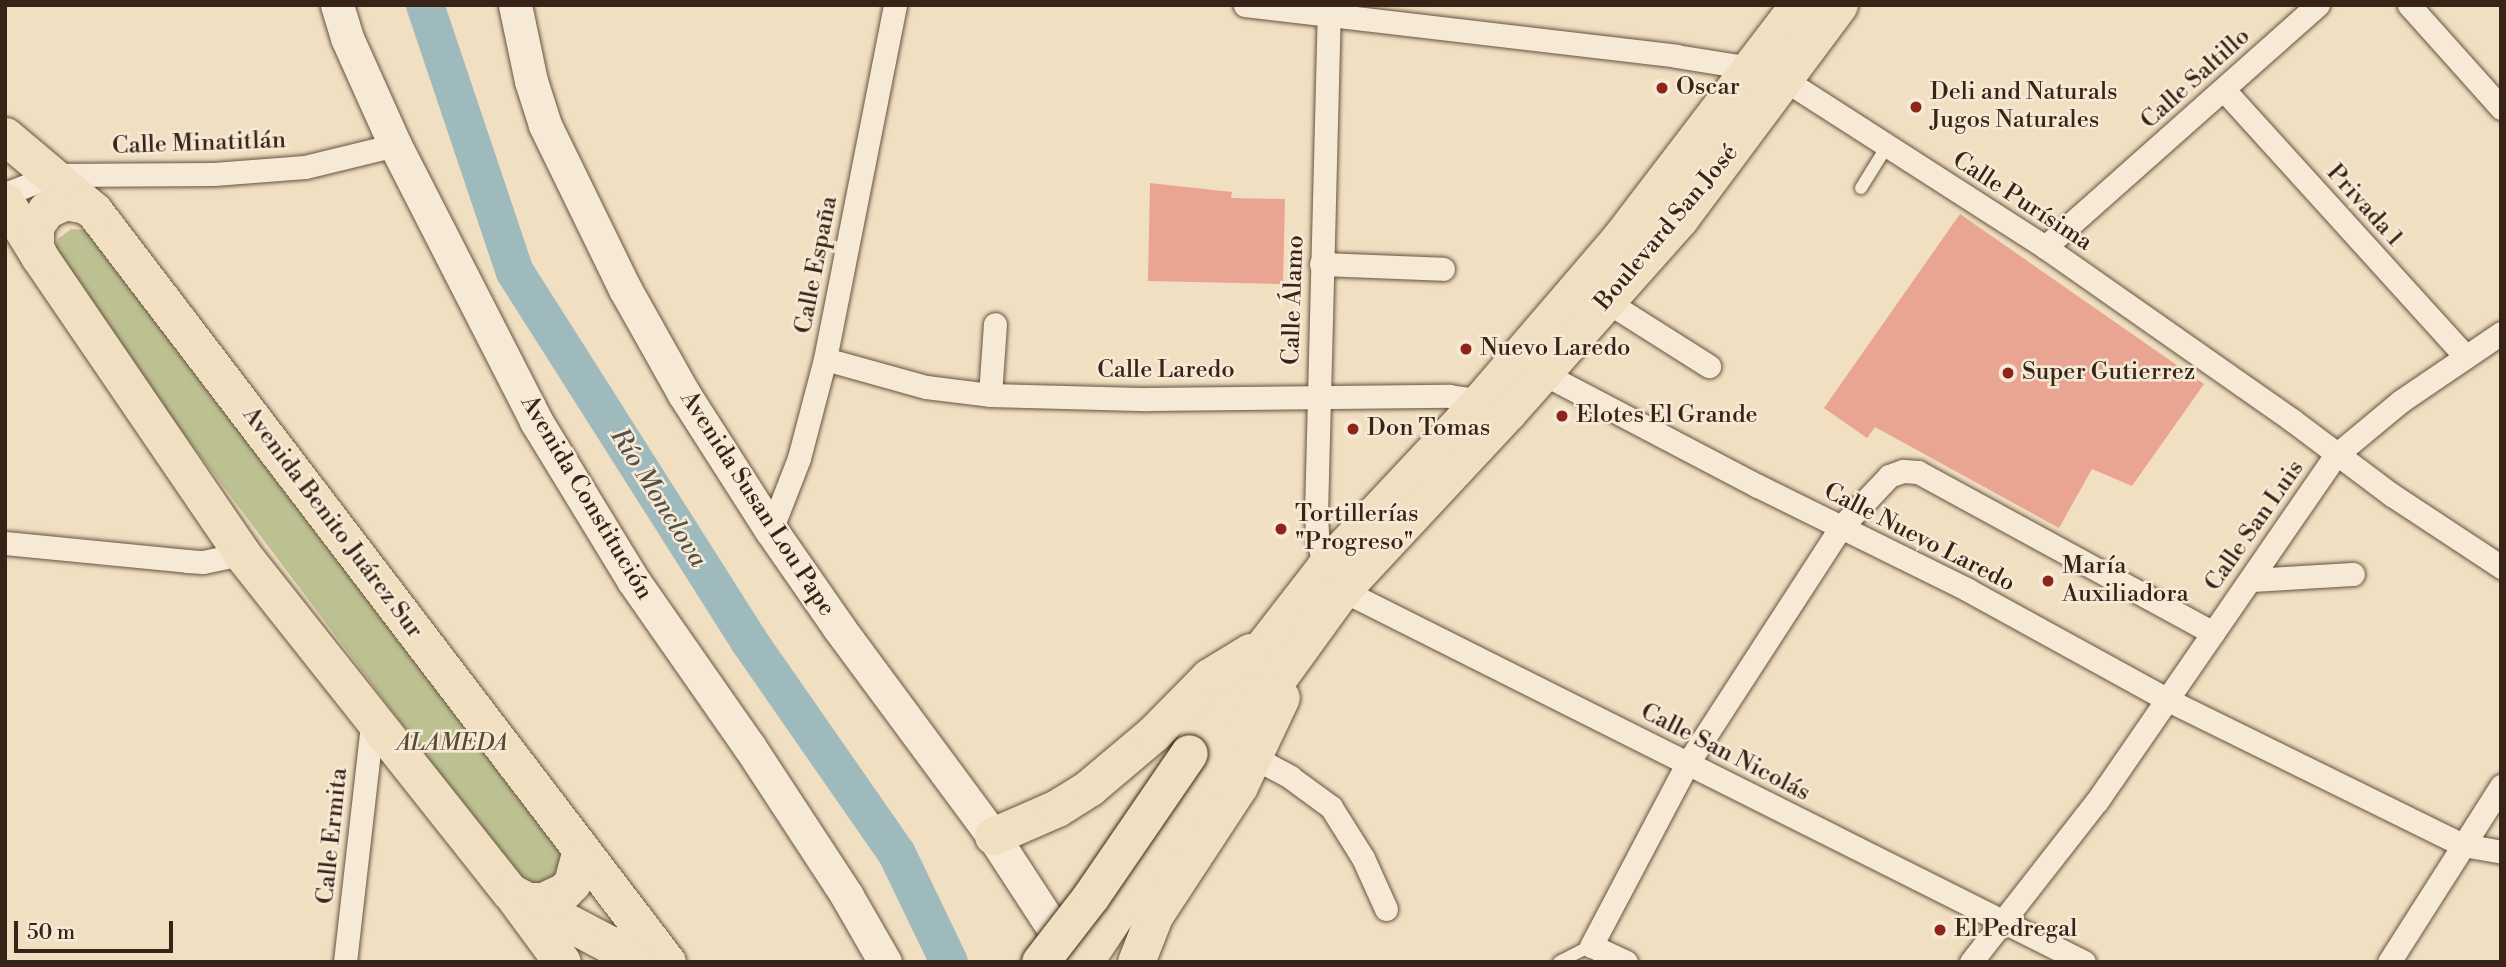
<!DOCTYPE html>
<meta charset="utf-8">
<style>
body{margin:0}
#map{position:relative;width:2506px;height:967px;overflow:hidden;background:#f1dfc1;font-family:"Libre Bodoni",serif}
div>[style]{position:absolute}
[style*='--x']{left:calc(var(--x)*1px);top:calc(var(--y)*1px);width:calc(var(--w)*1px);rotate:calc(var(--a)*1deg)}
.green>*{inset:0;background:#bdc191}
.river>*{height:38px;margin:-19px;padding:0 19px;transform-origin:19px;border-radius:19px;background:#9fbabd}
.building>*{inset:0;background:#e9a591}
.roads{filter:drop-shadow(0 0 2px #665341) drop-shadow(0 0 2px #665341)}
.lane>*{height:12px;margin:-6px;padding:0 6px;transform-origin:6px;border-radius:6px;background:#f6ead7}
.street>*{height:23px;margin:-11.5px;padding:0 11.5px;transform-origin:11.5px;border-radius:11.5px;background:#f6ead7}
.secondary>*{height:33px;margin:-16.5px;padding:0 16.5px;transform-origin:16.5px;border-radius:16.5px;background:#f6ead7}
.primary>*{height:37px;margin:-18.5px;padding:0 18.5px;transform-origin:18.5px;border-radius:18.5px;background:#f1dfc1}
.bridges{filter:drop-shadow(0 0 2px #372416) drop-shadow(0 0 2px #372416)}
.primary-bridge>*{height:37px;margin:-18.5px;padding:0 18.5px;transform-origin:18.5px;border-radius:18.5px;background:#f1dfc1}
.dots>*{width:19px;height:19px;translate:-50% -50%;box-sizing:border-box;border:4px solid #f6ead7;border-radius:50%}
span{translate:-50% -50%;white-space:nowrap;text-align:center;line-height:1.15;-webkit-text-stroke:5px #f6ead7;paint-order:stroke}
.street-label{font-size:24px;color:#372416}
.poi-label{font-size:24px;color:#372416}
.left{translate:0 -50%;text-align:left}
.park-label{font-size:24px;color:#584b35;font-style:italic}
.water-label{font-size:26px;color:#565148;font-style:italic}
.frame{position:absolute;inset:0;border:7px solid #372416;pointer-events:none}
.scale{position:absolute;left:14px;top:921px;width:159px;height:32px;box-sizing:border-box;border:4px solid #372416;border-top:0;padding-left:9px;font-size:21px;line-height:24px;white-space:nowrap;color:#372416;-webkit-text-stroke:5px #f6ead7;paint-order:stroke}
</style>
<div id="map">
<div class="green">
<div style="clip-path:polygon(71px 229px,91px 230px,562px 845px,562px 874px,537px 886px,523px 880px,420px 748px,120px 349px,54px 252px,58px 239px)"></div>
</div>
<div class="river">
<div style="--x:425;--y:5;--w:282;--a:71.4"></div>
<div style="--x:515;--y:272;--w:437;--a:57.6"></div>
<div style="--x:749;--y:641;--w:259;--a:55.2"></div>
<div style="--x:897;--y:854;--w:120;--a:64.3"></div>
</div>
<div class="building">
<div style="clip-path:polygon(1150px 183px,1232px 192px,1231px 198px,1285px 199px,1283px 284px,1148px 281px)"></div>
<div style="clip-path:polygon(1960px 214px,2204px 384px,2132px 486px,2092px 469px,2059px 528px,1875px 427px,1867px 438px,1824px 408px)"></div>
</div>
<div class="roads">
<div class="lane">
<div style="--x:1861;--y:188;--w:49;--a:-58.2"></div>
<div style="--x:1559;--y:962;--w:36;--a:-27"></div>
</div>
<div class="street">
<div style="--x:1245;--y:5;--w:434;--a:6.7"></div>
<div style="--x:1676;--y:56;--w:75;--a:9.2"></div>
<div style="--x:1750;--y:68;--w:37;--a:19"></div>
<div style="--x:1785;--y:80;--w:309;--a:32.7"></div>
<div style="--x:2045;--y:247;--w:302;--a:35"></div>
<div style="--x:2292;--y:420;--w:125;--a:36.9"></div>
<div style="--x:2392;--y:495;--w:131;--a:33.4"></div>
<div style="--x:1329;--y:5;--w:509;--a:91.46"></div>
<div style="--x:1316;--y:514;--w:22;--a:87"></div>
<div style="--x:1317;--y:536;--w:32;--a:76"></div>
<div style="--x:1325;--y:567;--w:29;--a:54"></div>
<div style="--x:1342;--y:590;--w:830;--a:26.63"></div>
<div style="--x:2409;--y:5;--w:138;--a:48.2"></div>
<div style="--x:2224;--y:90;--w:360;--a:47.8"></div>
<div style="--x:5;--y:194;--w:53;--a:-21.2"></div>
<div style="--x:54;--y:175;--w:160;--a:-0.4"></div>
<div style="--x:214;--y:174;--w:91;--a:-4.4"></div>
<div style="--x:305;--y:167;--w:93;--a:-13.7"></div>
<div style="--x:2045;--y:247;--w:365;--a:-41.6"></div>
<div style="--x:1321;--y:264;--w:122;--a:2.3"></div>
<div style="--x:1606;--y:301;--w:122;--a:32.3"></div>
<div style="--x:825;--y:359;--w:105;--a:15.5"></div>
<div style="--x:926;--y:387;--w:64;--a:7.1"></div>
<div style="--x:990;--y:395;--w:158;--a:1.5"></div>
<div style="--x:1148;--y:399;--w:301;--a:-0.6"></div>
<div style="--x:1449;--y:396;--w:40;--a:8.5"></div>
<div style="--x:1531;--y:367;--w:256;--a:27.7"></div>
<div style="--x:1758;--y:486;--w:234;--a:26.3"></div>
<div style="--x:1968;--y:590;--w:228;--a:28.8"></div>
<div style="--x:2168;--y:700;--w:329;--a:26.2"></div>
<div style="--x:2463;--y:845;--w:39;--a:10"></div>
<div style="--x:990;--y:395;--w:71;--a:-86"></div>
<div style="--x:771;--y:530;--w:77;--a:-68.7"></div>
<div style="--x:799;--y:458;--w:102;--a:-75.3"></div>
<div style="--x:825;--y:359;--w:361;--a:-78.8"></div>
<div style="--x:5;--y:543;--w:183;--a:5.6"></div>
<div style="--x:187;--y:561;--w:16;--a:4"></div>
<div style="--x:203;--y:562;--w:40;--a:-12"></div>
<div style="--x:2251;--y:580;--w:102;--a:-3.4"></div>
<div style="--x:1255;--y:758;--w:40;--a:28"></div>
<div style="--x:1290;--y:777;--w:51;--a:36.2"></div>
<div style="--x:1331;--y:807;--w:60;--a:57.9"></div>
<div style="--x:1363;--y:858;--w:56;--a:65.7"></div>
<div style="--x:345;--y:962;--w:248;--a:-83.5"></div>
<div style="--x:1626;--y:962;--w:38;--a:-155"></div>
<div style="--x:1591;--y:946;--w:206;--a:-62.2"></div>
<div style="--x:1687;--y:764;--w:283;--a:-57"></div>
<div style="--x:1841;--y:527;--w:70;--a:-46.7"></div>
<div style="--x:1889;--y:476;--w:15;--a:-20"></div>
<div style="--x:1903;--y:471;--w:15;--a:4"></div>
<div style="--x:1918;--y:472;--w:336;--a:28.6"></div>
<div style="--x:1971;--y:962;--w:204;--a:-52"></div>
<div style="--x:2097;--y:801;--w:421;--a:-55.4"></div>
<div style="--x:2336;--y:455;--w:85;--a:-39.7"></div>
<div style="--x:2401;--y:401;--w:121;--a:-34.2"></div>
<div style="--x:2389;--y:962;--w:209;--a:-57.5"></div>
</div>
<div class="secondary">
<div style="--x:337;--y:5;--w:34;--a:73"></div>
<div style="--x:347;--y:38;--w:117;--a:65.8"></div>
<div style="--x:395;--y:145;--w:310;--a:62.9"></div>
<div style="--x:536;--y:421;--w:186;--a:58.6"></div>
<div style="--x:633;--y:580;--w:203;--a:55.1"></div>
<div style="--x:749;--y:746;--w:179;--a:56.8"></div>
<div style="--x:847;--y:896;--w:76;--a:60.1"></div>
<div style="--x:515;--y:5;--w:78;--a:78.1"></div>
<div style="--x:531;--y:81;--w:46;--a:72.3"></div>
<div style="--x:545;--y:125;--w:182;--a:64"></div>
<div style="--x:625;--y:289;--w:120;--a:60.7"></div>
<div style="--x:684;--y:394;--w:161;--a:57.4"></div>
<div style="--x:771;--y:530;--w:119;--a:55.2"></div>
<div style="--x:839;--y:628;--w:259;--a:53.5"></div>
<div style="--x:993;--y:836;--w:145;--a:56.9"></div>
</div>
<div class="primary">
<div style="--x:5;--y:136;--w:116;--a:40.1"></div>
<div style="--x:94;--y:211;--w:945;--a:52.66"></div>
<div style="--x:5;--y:201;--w:65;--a:58.3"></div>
<div style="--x:39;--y:256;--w:361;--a:55.7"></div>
<div style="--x:242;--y:554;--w:431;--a:51.6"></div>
<div style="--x:510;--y:892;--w:112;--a:27.7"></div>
<div style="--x:609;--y:944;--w:32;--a:35"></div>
<div style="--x:39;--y:256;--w:11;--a:-112"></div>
<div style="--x:35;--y:246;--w:20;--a:-90"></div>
<div style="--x:35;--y:226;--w:19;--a:-55"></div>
<div style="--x:46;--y:210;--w:21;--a:-25"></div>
<div style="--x:65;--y:201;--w:20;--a:11"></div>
<div style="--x:85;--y:205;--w:11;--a:34"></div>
<div style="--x:1189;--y:753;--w:89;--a:-56.5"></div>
<div style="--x:1238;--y:679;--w:142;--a:-52.2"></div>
<div style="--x:1325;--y:567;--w:230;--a:-46.9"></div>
<div style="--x:1482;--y:399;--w:212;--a:-49.4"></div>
<div style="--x:1620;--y:238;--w:293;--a:-52.6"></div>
<div style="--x:993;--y:836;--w:70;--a:-23.6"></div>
<div style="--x:1057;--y:808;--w:39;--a:-32"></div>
<div style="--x:1090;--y:787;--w:82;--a:-40.1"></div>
<div style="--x:1153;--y:734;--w:80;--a:-45.5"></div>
<div style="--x:1209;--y:677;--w:48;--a:-31.4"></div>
<div style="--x:515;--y:898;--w:79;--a:53.7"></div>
<div style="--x:531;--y:901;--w:12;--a:0"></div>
<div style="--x:543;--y:901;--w:23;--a:-25"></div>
<div style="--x:564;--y:891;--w:11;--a:-45"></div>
<div style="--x:572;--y:883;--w:24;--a:-75"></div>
<div style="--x:1084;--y:962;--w:238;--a:-56.3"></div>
<div style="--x:1216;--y:764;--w:215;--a:-54.1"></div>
<div style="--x:1342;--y:590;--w:243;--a:-47"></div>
<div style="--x:1508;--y:412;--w:259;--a:-48.4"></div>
<div style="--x:1680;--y:218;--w:266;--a:-53.3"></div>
<div style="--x:1136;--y:962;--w:49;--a:-68.6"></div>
<div style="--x:1154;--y:916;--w:155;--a:-56.8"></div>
<div style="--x:1239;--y:786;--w:98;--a:-64.7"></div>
</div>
</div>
<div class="bridges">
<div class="primary-bridge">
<div style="--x:1040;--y:962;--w:83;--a:-52.3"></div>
<div style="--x:1091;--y:896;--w:173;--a:-55.6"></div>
</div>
</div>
<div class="dots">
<div style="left:1662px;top:88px;background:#8f2418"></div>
<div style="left:1916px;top:107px;background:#8f2418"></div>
<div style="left:1466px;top:349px;background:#8f2418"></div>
<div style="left:2008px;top:373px;background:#8f2418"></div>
<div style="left:1562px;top:416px;background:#8f2418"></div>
<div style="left:1353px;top:429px;background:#8f2418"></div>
<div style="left:1281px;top:529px;background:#8f2418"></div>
<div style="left:2048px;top:581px;background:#8f2418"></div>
<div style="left:1940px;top:930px;background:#8f2418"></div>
</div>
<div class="street-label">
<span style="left:2196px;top:79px;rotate:-42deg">Calle Saltillo</span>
<span style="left:199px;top:144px;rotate:-2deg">Calle Minatitlán</span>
<span style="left:2022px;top:202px;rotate:33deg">Calle Purísima</span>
<span style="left:2364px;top:206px;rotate:48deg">Privada 1</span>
<span style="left:1667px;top:228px;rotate:-50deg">Boulevard San José</span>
<span style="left:817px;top:265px;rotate:-79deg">Calle España</span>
<span style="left:1294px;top:300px;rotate:-88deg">Calle Álamo</span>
<span style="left:1166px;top:371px">Calle Laredo</span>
<span style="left:586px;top:498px;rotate:59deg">Avenida Constitución</span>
<span style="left:757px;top:504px;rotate:57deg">Avenida Susan Lou Pape</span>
<span style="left:332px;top:523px;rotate:53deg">Avenida Benito Juárez Sur</span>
<span style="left:2255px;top:526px;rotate:-55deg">Calle San Luis</span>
<span style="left:1919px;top:538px;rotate:27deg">Calle Nuevo Laredo</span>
<span style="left:1725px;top:753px;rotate:27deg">Calle San Nicolás</span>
<span style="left:333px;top:836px;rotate:-84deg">Calle Ermita</span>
</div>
<div class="poi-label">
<span class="left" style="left:1676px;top:88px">Oscar</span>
<span class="left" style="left:1930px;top:107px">Deli and Naturals<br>Jugos Naturales</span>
<span class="left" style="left:1480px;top:349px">Nuevo Laredo</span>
<span class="left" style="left:2022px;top:373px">Super Gutierrez</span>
<span class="left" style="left:1576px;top:416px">Elotes El Grande</span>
<span class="left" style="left:1367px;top:429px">Don Tomas</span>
<span class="left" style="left:1295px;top:529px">Tortillerías<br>"Progreso"</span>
<span class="left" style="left:2062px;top:581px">María<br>Auxiliadora</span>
<span class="left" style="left:1954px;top:930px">El Pedregal</span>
</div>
<div class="park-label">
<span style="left:452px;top:744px">ALAMEDA</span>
</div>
<div class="water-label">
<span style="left:658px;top:498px;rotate:58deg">Río Monclova</span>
</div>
<div class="frame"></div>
<div class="scale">50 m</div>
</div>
